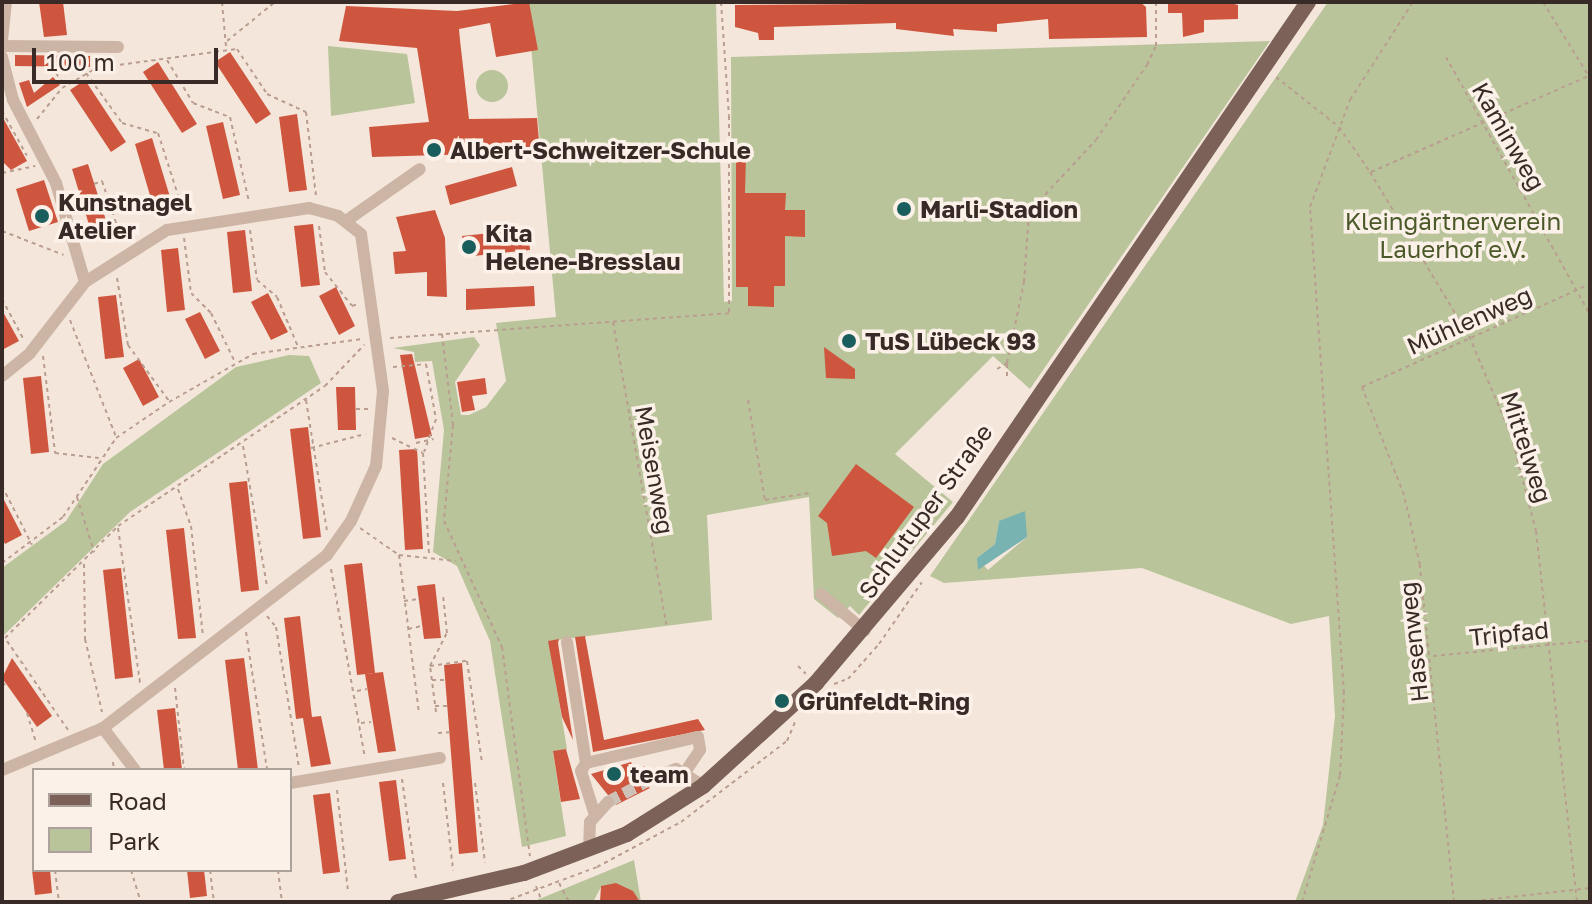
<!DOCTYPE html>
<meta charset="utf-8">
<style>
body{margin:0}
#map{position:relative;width:1592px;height:904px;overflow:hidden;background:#f4e6db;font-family:"Golos Text",sans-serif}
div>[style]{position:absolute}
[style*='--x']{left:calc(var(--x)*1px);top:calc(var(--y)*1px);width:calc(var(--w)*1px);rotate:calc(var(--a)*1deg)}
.green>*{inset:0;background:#b9c49a}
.round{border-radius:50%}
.water>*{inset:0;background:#78b3b1}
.building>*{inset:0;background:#cf563e}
.minor-tunnel>*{height:12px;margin-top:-6px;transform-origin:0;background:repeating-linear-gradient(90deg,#cec1b7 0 12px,transparent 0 18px)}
.path>*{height:2px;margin-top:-1px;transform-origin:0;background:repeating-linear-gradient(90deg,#b99e90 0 4px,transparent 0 8px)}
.minor>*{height:12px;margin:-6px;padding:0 6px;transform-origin:6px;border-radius:6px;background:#cdb5a6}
.major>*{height:16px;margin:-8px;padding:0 8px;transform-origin:8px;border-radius:8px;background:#7b6157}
.dots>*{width:22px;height:22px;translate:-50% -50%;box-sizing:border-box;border:4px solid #fbf1e8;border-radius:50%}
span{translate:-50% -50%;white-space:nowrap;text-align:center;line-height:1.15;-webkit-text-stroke:7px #fbf1e8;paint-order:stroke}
.street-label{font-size:24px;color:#382b27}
.poi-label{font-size:24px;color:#382b27;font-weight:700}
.left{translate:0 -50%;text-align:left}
.park-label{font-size:24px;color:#4b5929}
.frame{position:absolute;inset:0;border:4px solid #382b27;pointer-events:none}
.legend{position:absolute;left:32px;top:768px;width:260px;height:104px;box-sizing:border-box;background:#fbf1e8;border:2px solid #ada29b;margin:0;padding:10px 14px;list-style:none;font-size:24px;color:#382b27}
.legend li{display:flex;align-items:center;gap:16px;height:40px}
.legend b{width:40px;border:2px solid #ada29b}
.scale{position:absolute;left:32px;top:48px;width:186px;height:36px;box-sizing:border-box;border:4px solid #382b27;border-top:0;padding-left:10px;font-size:24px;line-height:28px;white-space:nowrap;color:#382b27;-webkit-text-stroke:6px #fbf1e8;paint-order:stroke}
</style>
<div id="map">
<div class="green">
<div style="clip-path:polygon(527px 2px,716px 3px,724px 302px,732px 301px,731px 57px,1270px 41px,1030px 389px,993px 356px,895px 454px,953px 502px,859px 615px,850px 606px,838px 618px,814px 599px,809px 497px,707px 515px,712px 620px,549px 641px,567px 749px,553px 752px,566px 836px,522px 847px,490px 641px,457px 566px,433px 552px,444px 430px,432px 361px,415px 362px,414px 352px,393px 348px,474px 337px,480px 345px,455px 382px,461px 415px,469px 415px,486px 407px,506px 381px,496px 323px,556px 317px)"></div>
<div style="clip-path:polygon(evenodd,1328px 2px,1590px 2px,1590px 902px,1295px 902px,1323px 825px,1335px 716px,1329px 616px,1291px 624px,1142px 568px,944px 583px,930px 576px,1328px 2px,999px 521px,1027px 537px,988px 570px,977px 558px,995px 544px,999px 521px)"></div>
<div style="clip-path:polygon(328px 46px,407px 54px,415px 103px,331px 116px)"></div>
<div class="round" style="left:476px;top:70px;width:32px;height:32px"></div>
<div style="clip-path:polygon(289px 355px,309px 356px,321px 383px,130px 512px,2px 637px,2px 568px,66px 521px,103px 464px,236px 367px)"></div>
<div style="clip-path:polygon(634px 860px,641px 902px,616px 883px,601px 887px,593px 902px,532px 902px)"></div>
</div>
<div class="water">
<div style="clip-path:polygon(1025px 511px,1027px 537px,978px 570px,977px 558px,995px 544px,999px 521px)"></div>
</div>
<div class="building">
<div style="clip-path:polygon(39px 2px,63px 2px,67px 35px,44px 37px)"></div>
<div style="clip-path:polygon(529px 2px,538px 50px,496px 57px,490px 23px,459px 29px,460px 40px,469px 119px,537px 118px,540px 152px,372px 157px,369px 127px,429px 122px,417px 48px,339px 41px,346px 6px,457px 11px)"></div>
<div style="clip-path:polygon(1140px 2px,1146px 7px,1147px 37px,1049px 39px,1048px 19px,997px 24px,997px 32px,953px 29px,954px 36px,896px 29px,896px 23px,774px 27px,774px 40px,759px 40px,758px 33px,735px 27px,735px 5px)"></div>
<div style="clip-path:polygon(1168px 2px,1227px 2px,1238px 5px,1238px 19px,1204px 20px,1204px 32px,1183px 37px,1182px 13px,1168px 13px)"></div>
<div style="clip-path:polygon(230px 52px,271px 114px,256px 124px,215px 62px)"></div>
<div style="clip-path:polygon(15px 55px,90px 56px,90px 67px,15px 66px)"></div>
<div style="clip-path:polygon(158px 62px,197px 124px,182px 133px,143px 72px)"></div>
<div style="clip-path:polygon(53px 77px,60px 85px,27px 107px,19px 83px,29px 80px,34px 93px)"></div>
<div style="clip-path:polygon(85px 80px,126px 142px,111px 152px,70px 90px)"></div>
<div style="clip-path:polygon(297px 114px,307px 190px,289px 192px,279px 117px)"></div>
<div style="clip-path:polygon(2px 116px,27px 161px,11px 170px,2px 161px)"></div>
<div style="clip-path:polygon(223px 122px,240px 195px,223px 199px,206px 126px)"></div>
<div style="clip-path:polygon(152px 138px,174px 210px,156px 216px,135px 144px)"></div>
<div style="clip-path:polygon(736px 156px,746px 156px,745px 193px,786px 193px,785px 210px,805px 210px,805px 237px,785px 236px,785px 286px,774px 286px,774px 307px,748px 306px,748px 287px,736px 287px)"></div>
<div style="clip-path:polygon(88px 164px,111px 236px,94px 241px,72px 169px)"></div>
<div style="clip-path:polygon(512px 167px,517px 186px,450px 205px,445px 186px)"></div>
<div style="clip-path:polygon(44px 180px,58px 222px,29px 231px,16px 189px)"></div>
<div style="clip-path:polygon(435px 210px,445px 238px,447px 297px,427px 296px,427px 272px,395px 274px,393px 252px,406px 251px,396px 217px)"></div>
<div style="clip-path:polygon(313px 224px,320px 285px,301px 287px,294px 226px)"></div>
<div style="clip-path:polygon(528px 229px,530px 250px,464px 257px,462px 236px)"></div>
<div style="clip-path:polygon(245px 230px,252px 291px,233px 293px,227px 232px)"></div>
<div style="clip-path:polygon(178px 248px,185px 310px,167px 312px,161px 250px)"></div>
<div style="clip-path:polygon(534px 286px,535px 306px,466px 310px,466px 289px)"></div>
<div style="clip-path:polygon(336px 287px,355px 326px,339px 335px,319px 296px)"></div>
<div style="clip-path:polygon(268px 293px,288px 332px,271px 340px,251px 302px)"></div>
<div style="clip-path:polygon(116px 295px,124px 357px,105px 359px,98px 297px)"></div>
<div style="clip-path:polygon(2px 310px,19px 341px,2px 350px)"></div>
<div style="clip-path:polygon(200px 312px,220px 351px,205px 359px,185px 319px)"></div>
<div style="clip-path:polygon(824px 347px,855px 369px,855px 379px,826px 378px)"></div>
<div style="clip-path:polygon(412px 354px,432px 436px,415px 439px,400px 355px)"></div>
<div style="clip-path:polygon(139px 359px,159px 397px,143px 406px,123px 368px)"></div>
<div style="clip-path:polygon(41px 376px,49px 452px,31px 454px,23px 378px)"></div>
<div style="clip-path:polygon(485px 378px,487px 394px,472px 396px,475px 410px,462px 412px,457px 382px)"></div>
<div style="clip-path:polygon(336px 387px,355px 387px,356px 430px,338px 430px)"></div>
<div style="clip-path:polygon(308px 427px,321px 537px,303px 539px,290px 429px)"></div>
<div style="clip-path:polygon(417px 449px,423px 549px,405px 550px,399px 450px)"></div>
<div style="clip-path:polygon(856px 464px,914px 507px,876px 558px,866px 551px,832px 556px,827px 523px,818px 516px)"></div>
<div style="clip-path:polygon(247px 481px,259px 590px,241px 592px,229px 483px)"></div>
<div style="clip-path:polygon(2px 496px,22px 535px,5px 544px,2px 538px)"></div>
<div style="clip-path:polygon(184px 528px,196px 638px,178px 639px,166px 530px)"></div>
<div style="clip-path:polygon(362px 563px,375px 673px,357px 675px,344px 565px)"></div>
<div style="clip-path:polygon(121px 568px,133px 677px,115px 679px,103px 570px)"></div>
<div style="clip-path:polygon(435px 584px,441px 638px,424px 639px,417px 586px)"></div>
<div style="clip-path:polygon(300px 616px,312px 717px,321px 716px,331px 764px,311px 767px,303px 718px,296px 719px,284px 618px)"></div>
<div style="clip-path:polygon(585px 636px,604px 740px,698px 719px,705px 730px,593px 752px,575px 637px)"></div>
<div style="clip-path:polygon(559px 639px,558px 643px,573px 740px,562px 717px,548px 641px)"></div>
<div style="clip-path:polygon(12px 658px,52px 716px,37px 727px,2px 678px)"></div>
<div style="clip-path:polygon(244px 658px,246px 673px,258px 770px,238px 770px,232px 719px,225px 660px)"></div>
<div style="clip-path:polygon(462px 663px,478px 852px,459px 854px,444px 665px)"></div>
<div style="clip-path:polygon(383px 672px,396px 751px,378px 753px,365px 674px)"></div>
<div style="clip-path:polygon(175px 708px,182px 770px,164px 770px,157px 710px)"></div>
<div style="clip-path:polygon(566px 749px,580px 799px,561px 802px,553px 751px)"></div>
<div style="clip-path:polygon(631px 762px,635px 771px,645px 766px,642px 782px,650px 788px,616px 805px,591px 774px)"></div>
<div style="clip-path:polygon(396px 780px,406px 859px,389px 861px,379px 782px)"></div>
<div style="clip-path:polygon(330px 793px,340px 872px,323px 874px,313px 795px)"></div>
<div style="clip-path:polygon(32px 870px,50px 870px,52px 893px,35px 895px)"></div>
<div style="clip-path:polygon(187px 870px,204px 870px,207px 896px,190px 898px)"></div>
<div style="clip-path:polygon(616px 883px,633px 891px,640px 902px,600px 902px,601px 886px)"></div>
</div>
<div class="minor-tunnel">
<div style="--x:608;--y:802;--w:49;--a:-28.1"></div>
</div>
<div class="path">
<div style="--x:222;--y:2;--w:45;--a:84.9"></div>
<div style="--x:721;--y:2;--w:114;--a:86"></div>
<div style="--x:729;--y:116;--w:196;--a:90"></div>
<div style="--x:1543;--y:2;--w:89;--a:58.3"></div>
<div style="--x:227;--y:41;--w:62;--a:-39.1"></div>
<div style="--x:1446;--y:57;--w:295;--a:60.8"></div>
<div style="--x:167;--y:60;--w:50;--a:58.8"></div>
<div style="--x:193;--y:103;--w:40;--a:21"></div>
<div style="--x:230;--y:117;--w:87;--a:77.4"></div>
<div style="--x:56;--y:73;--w:14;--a:56"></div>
<div style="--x:86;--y:73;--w:62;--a:54.2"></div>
<div style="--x:122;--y:123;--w:37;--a:16"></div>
<div style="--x:158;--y:133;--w:85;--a:72.2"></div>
<div style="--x:1276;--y:77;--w:80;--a:38.4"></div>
<div style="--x:1339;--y:127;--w:55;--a:55.4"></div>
<div style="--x:1370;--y:172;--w:192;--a:58.9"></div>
<div style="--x:1469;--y:336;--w:108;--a:67"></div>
<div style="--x:1511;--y:435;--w:99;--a:75.4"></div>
<div style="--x:1536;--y:531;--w:373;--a:83.7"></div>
<div style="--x:2;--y:111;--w:51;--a:60.9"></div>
<div style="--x:37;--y:119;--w:40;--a:-51"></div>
<div style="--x:62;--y:88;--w:39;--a:-30"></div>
<div style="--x:96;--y:68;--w:142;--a:-7.7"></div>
<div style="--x:237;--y:49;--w:54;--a:56.3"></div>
<div style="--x:267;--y:94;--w:43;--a:24.8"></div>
<div style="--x:306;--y:112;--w:85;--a:83.2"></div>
<div style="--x:1371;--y:172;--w:238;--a:-23.8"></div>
<div style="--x:2;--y:173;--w:34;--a:-12"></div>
<div style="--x:94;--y:184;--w:9;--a:-21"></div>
<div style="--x:102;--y:181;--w:63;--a:71.6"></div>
<div style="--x:319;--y:226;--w:46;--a:82.6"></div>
<div style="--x:325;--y:272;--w:43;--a:51.5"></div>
<div style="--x:352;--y:306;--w:6;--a:-18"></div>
<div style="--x:250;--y:230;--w:50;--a:82"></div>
<div style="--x:257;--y:280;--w:26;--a:40"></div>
<div style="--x:277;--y:297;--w:56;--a:67.1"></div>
<div style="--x:2;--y:231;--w:66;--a:21.2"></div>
<div style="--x:184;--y:238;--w:55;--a:82.7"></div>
<div style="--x:191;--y:293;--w:28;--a:45"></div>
<div style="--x:211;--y:313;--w:55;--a:63.9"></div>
<div style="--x:117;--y:278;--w:68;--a:80.7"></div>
<div style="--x:128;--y:345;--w:69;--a:53.8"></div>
<div style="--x:2;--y:299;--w:47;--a:61.8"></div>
<div style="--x:70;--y:320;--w:126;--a:68.5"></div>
<div style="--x:613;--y:322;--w:307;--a:80"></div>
<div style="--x:442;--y:334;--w:92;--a:83.1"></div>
<div style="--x:453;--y:425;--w:96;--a:95.4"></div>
<div style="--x:444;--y:521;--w:139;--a:65.3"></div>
<div style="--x:502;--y:647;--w:211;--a:82.4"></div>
<div style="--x:390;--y:338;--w:343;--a:-4.2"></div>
<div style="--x:43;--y:356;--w:98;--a:82.9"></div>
<div style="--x:55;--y:453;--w:44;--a:6.5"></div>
<div style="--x:1007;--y:364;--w:16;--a:90"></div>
<div style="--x:393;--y:367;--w:33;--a:-5"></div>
<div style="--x:426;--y:364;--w:56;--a:79.7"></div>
<div style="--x:436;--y:419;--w:35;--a:110"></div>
<div style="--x:997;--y:369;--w:12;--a:-31"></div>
<div style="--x:1007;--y:363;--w:83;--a:-78.1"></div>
<div style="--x:1024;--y:282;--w:70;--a:-85.9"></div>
<div style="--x:1029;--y:212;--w:98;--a:-47.1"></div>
<div style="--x:1096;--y:140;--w:91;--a:-55.8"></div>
<div style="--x:1147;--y:65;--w:21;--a:-65"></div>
<div style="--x:1156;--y:46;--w:44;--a:-90"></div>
<div style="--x:306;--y:400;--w:133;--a:80.9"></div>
<div style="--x:748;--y:400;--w:101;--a:80.4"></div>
<div style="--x:765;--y:500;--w:45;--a:-9"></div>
<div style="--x:356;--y:409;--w:14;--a:0"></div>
<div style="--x:392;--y:438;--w:34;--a:26"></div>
<div style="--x:423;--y:453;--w:102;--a:86.6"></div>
<div style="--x:416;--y:443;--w:18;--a:-13"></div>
<div style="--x:243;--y:446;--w:142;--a:80.3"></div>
<div style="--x:311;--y:448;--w:56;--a:-14.5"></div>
<div style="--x:2;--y:486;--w:66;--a:63"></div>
<div style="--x:178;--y:489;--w:39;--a:71"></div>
<div style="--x:191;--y:526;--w:111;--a:83.8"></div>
<div style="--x:77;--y:497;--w:58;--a:72.8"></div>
<div style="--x:118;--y:528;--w:157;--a:81.9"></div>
<div style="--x:360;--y:528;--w:47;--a:34.7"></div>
<div style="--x:399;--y:555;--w:57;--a:6"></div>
<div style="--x:399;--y:555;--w:159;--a:82.8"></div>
<div style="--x:2;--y:563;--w:76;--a:-37"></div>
<div style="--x:63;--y:517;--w:95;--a:-56.1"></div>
<div style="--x:116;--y:438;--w:64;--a:-34.2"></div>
<div style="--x:169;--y:402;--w:97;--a:-29.7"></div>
<div style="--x:253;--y:354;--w:110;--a:-7.8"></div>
<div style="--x:84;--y:564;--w:75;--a:89.2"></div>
<div style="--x:85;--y:639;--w:75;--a:76.9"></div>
<div style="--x:331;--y:569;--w:192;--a:79.8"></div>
<div style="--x:404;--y:601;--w:15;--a:-8"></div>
<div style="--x:267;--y:616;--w:14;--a:51"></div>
<div style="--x:276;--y:627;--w:143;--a:80.7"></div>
<div style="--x:408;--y:629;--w:14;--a:-12"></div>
<div style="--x:246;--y:632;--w:140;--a:81.3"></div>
<div style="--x:2;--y:634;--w:6;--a:90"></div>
<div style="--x:1433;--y:656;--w:158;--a:-5.5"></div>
<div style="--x:430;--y:666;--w:37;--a:-8"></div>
<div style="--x:467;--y:661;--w:102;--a:81.6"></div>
<div style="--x:798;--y:666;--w:11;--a:45"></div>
<div style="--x:432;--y:680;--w:14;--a:0"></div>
<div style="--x:834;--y:684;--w:15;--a:-20"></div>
<div style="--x:848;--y:679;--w:47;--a:-48.5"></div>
<div style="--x:879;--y:644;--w:75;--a:-55.3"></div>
<div style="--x:2;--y:686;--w:5;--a:-37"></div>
<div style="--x:175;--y:688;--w:82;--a:83.7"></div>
<div style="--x:357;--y:691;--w:10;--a:-11"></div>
<div style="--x:435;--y:706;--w:14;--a:0"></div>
<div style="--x:436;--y:712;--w:46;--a:-97.4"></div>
<div style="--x:430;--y:666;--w:37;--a:-63"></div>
<div style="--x:447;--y:633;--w:36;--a:-96"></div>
<div style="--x:27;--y:713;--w:30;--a:73"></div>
<div style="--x:361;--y:723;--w:10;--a:-6"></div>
<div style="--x:68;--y:730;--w:112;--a:-124.4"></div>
<div style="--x:5;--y:638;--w:159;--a:-44.7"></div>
<div style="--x:118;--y:526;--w:250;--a:-34.1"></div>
<div style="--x:325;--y:386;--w:57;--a:-46.4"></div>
<div style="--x:438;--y:733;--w:15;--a:-4"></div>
<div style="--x:113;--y:762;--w:8;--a:83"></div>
<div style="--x:402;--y:779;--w:100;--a:82"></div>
<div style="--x:443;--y:783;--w:88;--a:83.4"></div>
<div style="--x:475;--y:783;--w:80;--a:82.8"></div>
<div style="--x:337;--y:790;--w:103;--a:83.8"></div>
<div style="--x:55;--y:870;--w:32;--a:83"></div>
<div style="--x:131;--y:870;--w:34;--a:73"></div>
<div style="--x:210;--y:870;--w:32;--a:83"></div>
<div style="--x:278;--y:870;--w:32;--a:83"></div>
<div style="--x:119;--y:871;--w:7;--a:-8"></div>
<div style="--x:559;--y:883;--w:21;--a:62"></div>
<div style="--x:536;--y:886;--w:17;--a:69"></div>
<div style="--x:503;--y:902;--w:100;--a:-20.4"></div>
<div style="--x:597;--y:867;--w:95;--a:-28.2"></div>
<div style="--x:681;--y:822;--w:133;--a:-37.4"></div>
<div style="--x:787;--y:741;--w:21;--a:-67"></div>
<div style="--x:1302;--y:902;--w:133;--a:-73.3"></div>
<div style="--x:1340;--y:775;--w:82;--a:-87.2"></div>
<div style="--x:1344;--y:693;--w:487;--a:-94"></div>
<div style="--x:1310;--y:207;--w:114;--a:-69.5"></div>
<div style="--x:1350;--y:100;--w:117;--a:-57.3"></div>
<div style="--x:1454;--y:902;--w:339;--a:-95.8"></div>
<div style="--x:1420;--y:565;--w:72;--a:-102.9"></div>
<div style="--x:1404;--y:495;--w:116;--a:-111.3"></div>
<div style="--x:1362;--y:387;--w:250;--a:-24.3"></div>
<div style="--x:1466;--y:902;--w:125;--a:-6.4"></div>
</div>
<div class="minor">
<div style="--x:2;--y:40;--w:38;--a:-84"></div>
<div style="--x:2;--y:46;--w:116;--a:0.5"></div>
<div style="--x:2;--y:57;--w:44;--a:75.7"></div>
<div style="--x:13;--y:100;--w:93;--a:62.6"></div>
<div style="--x:56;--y:183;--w:103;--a:73.7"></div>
<div style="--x:346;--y:221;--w:90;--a:-35.1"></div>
<div style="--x:2;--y:376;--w:36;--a:-39"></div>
<div style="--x:30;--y:353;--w:90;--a:-52.2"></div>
<div style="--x:85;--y:282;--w:97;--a:-32.4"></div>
<div style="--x:167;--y:230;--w:144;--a:-8.8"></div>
<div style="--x:309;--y:208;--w:30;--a:15"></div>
<div style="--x:338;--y:216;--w:29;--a:38"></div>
<div style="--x:361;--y:234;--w:159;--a:82"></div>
<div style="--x:383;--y:391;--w:75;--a:95.3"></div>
<div style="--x:376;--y:466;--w:60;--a:114.4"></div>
<div style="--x:351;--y:521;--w:42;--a:125.2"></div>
<div style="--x:327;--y:555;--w:283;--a:142.3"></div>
<div style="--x:103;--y:728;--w:109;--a:157.4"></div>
<div style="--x:821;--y:594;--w:57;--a:40.1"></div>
<div style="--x:567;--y:642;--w:122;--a:81.1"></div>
<div style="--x:103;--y:728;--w:53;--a:52.7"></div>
<div style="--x:651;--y:779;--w:27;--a:-22"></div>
<div style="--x:676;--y:769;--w:32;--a:32"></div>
<div style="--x:290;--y:783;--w:152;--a:-9.5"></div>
<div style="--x:594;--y:812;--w:43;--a:-107.6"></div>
<div style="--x:581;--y:771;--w:9;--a:-58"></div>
<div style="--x:586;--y:763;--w:115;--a:-13.1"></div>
<div style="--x:698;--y:737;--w:13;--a:81"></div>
<div style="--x:700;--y:750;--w:25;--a:124"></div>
<div style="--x:589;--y:850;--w:28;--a:-88"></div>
<div style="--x:590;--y:822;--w:27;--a:-48"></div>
</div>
<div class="major">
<div style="--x:398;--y:902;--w:129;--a:-13"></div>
<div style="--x:524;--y:873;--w:110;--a:-20.7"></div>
<div style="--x:627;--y:834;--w:90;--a:-32.3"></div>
<div style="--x:703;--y:786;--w:153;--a:-42.3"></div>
<div style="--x:816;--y:683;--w:218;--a:-49.7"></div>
<div style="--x:957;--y:517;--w:623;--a:-55.72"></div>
</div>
<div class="dots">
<div style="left:434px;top:150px;background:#1a5d5d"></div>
<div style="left:904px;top:209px;background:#1a5d5d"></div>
<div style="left:42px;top:216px;background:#1a5d5d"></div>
<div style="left:469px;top:247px;background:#1a5d5d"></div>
<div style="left:849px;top:341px;background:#1a5d5d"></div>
<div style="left:782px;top:701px;background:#1a5d5d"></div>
<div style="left:614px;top:774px;background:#1a5d5d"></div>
</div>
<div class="street-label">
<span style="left:1509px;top:136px;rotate:60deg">Kaminweg</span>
<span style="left:1469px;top:320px;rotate:-24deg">Mühlenweg</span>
<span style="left:1527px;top:447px;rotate:72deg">Mittelweg</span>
<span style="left:655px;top:470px;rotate:80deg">Meisenweg</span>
<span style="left:925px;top:511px;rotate:-54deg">Schlutuper Straße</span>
<span style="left:1509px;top:633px;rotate:-6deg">Tripfad</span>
<span style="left:1413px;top:642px;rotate:-96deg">Hasenweg</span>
</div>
<div class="poi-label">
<span class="left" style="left:450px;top:150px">Albert-Schweitzer-Schule</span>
<span class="left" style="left:58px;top:216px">Kunstnagel<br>Atelier</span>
<span class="left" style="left:920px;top:209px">Marli-Stadion</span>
<span class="left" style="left:485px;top:247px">Kita<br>Helene-Bresslau</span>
<span class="left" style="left:865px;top:341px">TuS Lübeck 93</span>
<span class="left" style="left:798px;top:701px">Grünfeldt-Ring</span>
<span class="left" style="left:630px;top:774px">team</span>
</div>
<div class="park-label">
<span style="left:1453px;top:235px">Kleingärtnerverein<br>Lauerhof e.V.</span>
</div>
<div class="frame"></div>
<ul class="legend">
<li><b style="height:10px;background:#7b6157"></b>Road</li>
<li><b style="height:22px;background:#b9c49a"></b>Park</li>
</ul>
<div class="scale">100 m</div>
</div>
